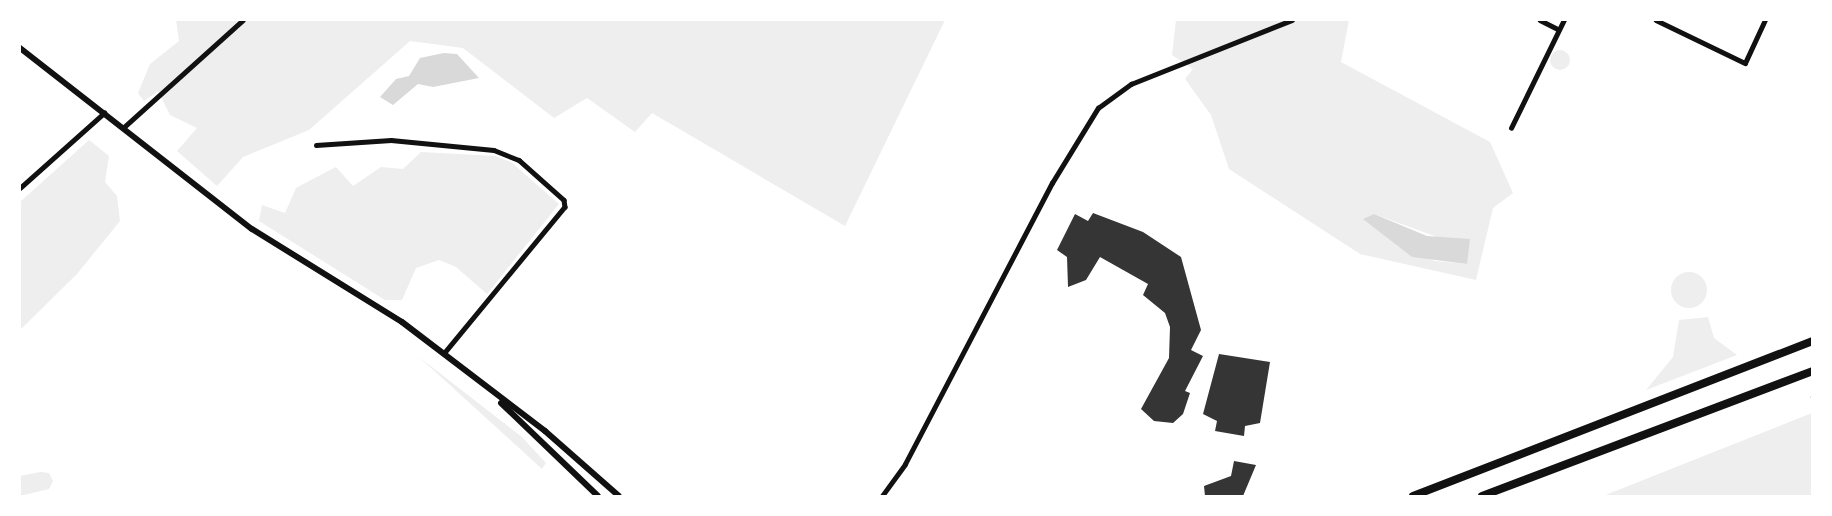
<!DOCTYPE html>
<style>
body{margin:0}
#map{position:relative;width:1832px;height:516px;overflow:hidden;background:#fff;font-family:Arial,sans-serif}
div>[style]{position:absolute}
[style*='--x']{left:calc(var(--x)*1px);top:calc(var(--y)*1px);width:calc(var(--w)*1px);rotate:calc(var(--a)*1deg)}
.green>*{inset:0;background:#eee}
.round{border-radius:50%}
.water>*{inset:0;background:#d9d9d9}
.stream>*{height:2px;margin:-1px;padding:0 1px;transform-origin:1px;border-radius:1px;background:#d9d9d9}
.building>*{inset:0;background:#353535}
.minor>*{height:4.5px;margin:-2.25px;padding:0 2.25px;transform-origin:2.25px;border-radius:2.25px;background:#111}
.tertiary>*{height:6px;margin:-3px;padding:0 3px;transform-origin:3px;border-radius:3px;background:#111}
.motorway>*{height:8px;margin:-4px;padding:0 4px;transform-origin:4px;border-radius:4px;background:#111}
span{translate:-50% -50%;white-space:nowrap;text-align:center;line-height:1.15;-webkit-text-stroke:4.5px #fff;paint-order:stroke}
.frame{position:absolute;inset:0;border:21px solid #fff;pointer-events:none}
</style>
<div id="map">
<div class="green">
<div style="clip-path:polygon(176px 20px,945px 20px,845px 226px,652px 113px,635px 132px,587px 98px,554px 118px,463px 48px,410px 41px,309px 130px,243px 157px,217px 186px,177px 151px,197px 128px,170px 115px,158px 91px,144px 101px,138px 93px,150px 64px,179px 41px)"></div>
<div style="clip-path:polygon(evenodd,1176px 20px,1349px 20px,1341px 62px,1490px 142px,1513px 193px,1493px 208px,1476px 280px,1360px 254px,1229px 169px,1211px 115px,1185px 79px,1193px 69px,1172px 55px,1176px 20px,1374px 214px,1440px 238px,1467px 264px,1435px 261px,1397px 246px,1374px 214px)"></div>
<div class="round" style="left:1550px;top:50px;width:20px;height:20px"></div>
<div style="clip-path:polygon(89px 140px,109px 156px,105px 182px,117px 196px,120px 221px,77px 274px,20px 330px,20px 202px)"></div>
<div style="clip-path:polygon(421px 152px,495px 156px,511px 162px,559px 204px,487px 294px,456px 267px,439px 260px,416px 268px,402px 300px,385px 300px,259px 221px,262px 205px,285px 213px,296px 188px,328px 171px,336px 167px,353px 186px,381px 167px,403px 169px)"></div>
<div class="round" style="left:1671px;top:272px;width:36px;height:36px"></div>
<div style="clip-path:polygon(1708px 317px,1714px 338px,1737px 355px,1646px 390px,1673px 357px,1679px 320px)"></div>
<div style="clip-path:polygon(419px 357px,522px 437px,546px 463px,542px 469px)"></div>
<div style="clip-path:polygon(1812px 413px,1812px 496px,1603px 496px)"></div>
<div style="clip-path:polygon(40px 472px,49px 473px,53px 481px,49px 489px,20px 496px,20px 476px)"></div>
</div>
<div class="water">
<div style="clip-path:polygon(444px 53px,457px 54px,479px 78px,433px 87px,418px 84px,393px 105px,380px 97px,396px 79px,409px 76px,420px 58px)"></div>
<div style="clip-path:polygon(1374px 214px,1427px 236px,1470px 239px,1467px 264px,1412px 257px,1363px 219px)"></div>
</div>
<div class="stream">
<div style="--x:1811;--y:397;--w:1;--a:45"></div>
</div>
<div class="building">
<div style="clip-path:polygon(1093px 213px,1143px 232px,1181px 257px,1201px 330px,1191px 350px,1203px 356px,1185px 391px,1190px 393px,1183px 414px,1173px 423px,1154px 421px,1141px 409px,1169px 358px,1170px 327px,1165px 313px,1143px 295px,1148px 284px,1100px 257px,1086px 280px,1068px 287px,1067px 257px,1057px 250px,1075px 214px,1088px 221px)"></div>
<div style="clip-path:polygon(1219px 354px,1270px 362px,1260px 423px,1245px 426px,1244px 436px,1215px 431px,1217px 421px,1203px 414px)"></div>
<div style="clip-path:polygon(1234px 461px,1256px 465px,1243px 496px,1205px 496px,1204px 486px,1231px 476px)"></div>
</div>
<div class="minor">
<div style="--x:1540;--y:20;--w:20;--a:27"></div>
<div style="--x:1656;--y:20;--w:99;--a:25.8"></div>
<div style="--x:1745;--y:63;--w:47;--a:-65.1"></div>
<div style="--x:123;--y:128;--w:161;--a:-42"></div>
<div style="--x:1511;--y:128;--w:120;--a:-63.9"></div>
<div style="--x:316;--y:145;--w:75;--a:-3.8"></div>
<div style="--x:391;--y:140;--w:103;--a:5.5"></div>
<div style="--x:494;--y:150;--w:27;--a:22"></div>
<div style="--x:519;--y:160;--w:60;--a:41.6"></div>
<div style="--x:564;--y:200;--w:7;--a:82"></div>
<div style="--x:565;--y:207;--w:190;--a:129.5"></div>
<div style="--x:20;--y:188;--w:113;--a:-41.8"></div>
<div style="--x:882;--y:496;--w:39;--a:-54"></div>
<div style="--x:905;--y:464;--w:317;--a:-62.4"></div>
<div style="--x:1052;--y:183;--w:88;--a:-58.5"></div>
<div style="--x:1098;--y:108;--w:41;--a:-36"></div>
<div style="--x:1131;--y:84;--w:173;--a:-21.7"></div>
</div>
<div class="tertiary">
<div style="--x:20;--y:48;--w:294;--a:38"></div>
<div style="--x:252;--y:229;--w:176;--a:31.8"></div>
<div style="--x:402;--y:322;--w:180;--a:37.3"></div>
<div style="--x:545;--y:431;--w:98;--a:41.3"></div>
<div style="--x:501;--y:403;--w:134;--a:43.8"></div>
</div>
<div class="motorway">
<div style="--x:1413;--y:496;--w:428;--a:-21.2"></div>
<div style="--x:1482;--y:496;--w:353;--a:-20.7"></div>
</div>
<div class="frame"></div>
</div>
